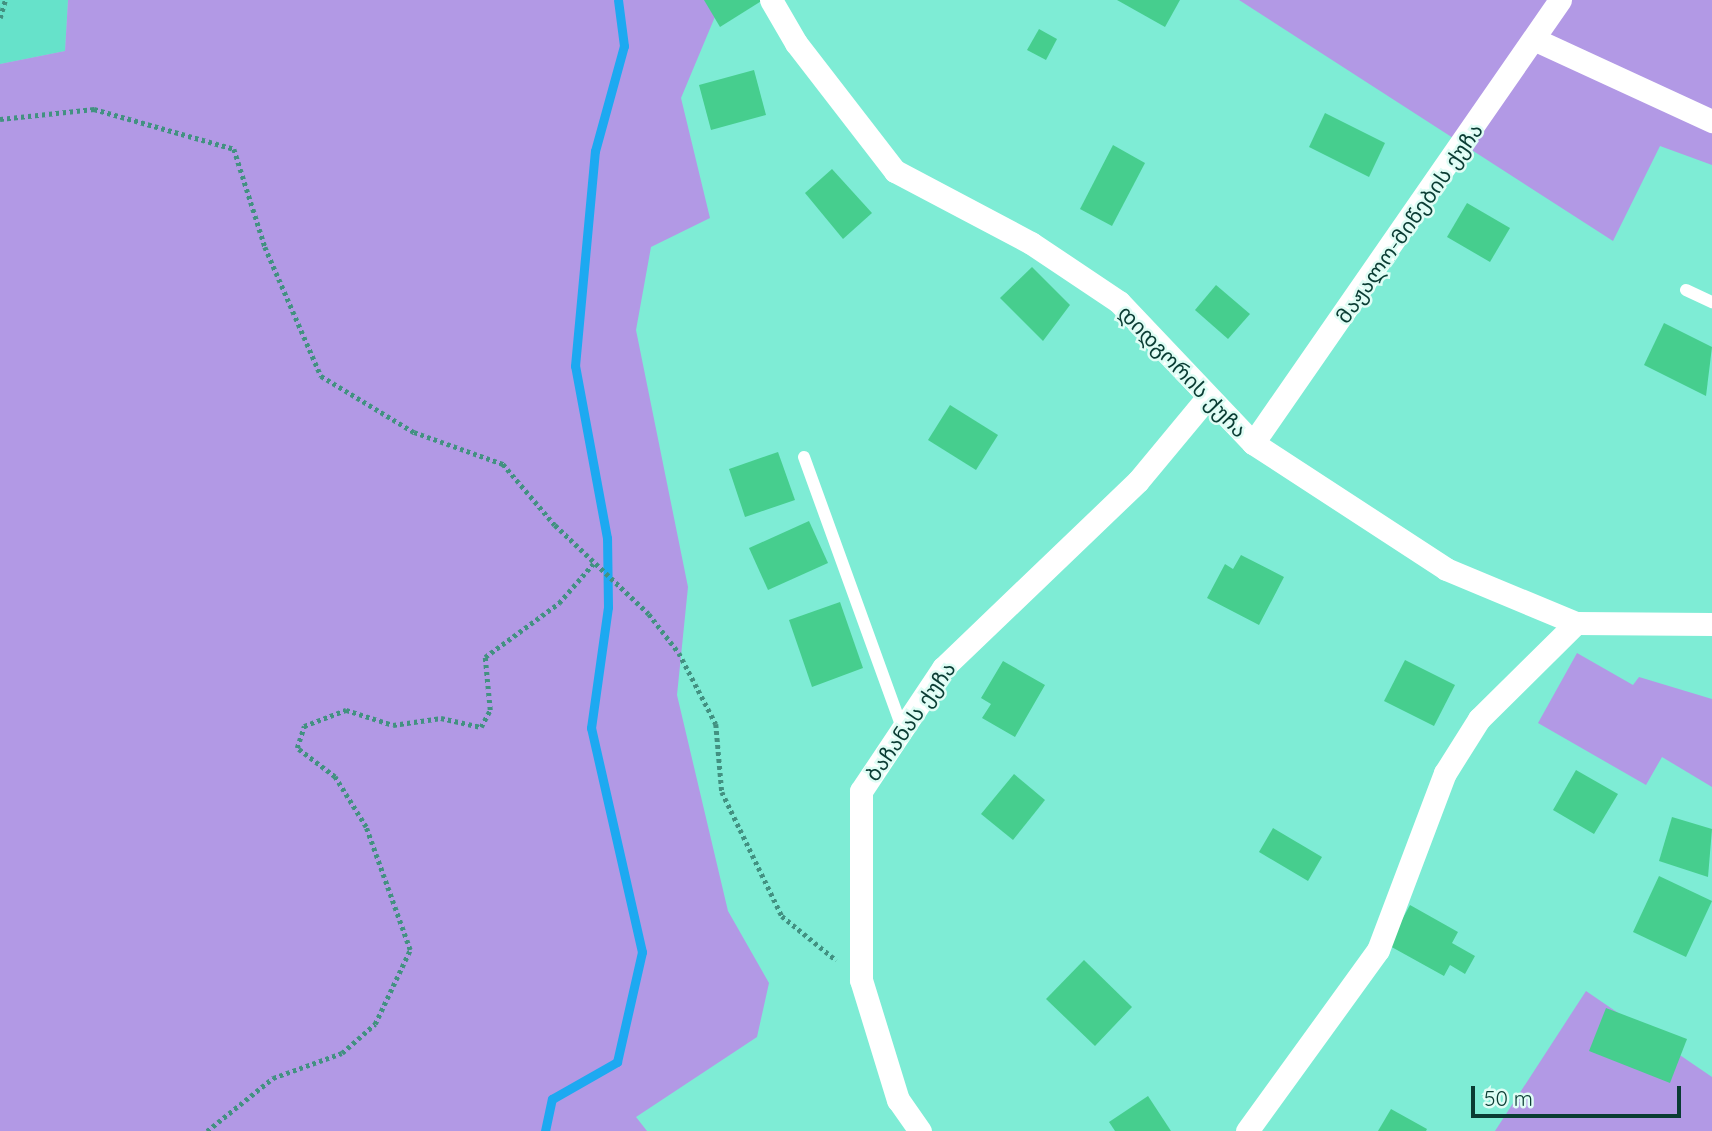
<!DOCTYPE html>
<meta charset="utf-8">
<style>
body{margin:0}
#map{position:relative;width:1712px;height:1131px;overflow:hidden;background:#7eecd5;font-family:Quicksand,"Noto Sans Georgian",sans-serif}
div>[style]{position:absolute}
[style*='--x']{left:calc(var(--x)*1px);top:calc(var(--y)*1px);width:calc(var(--w)*1px);rotate:calc(var(--a)*1deg)}
.built>*{inset:0;background:#66e2ca}
.green>*{inset:0;background:#b299e5}
.stream>*{height:9px;margin:-4.5px;padding:0 4.5px;transform-origin:4.5px;border-radius:4.5px;background:#1da9f1}
.building>*{inset:0;background:#46ce8e}
.path>*{height:4.5px;margin-top:-2.25px;transform-origin:0;background:repeating-linear-gradient(90deg,#429181 0 3.5px,transparent 0 7px)}
.service>*{height:12px;margin:-6px;padding:0 6px;transform-origin:6px;border-radius:6px;background:#fff}
.minor>*{height:23px;margin:-11.5px;padding:0 11.5px;transform-origin:11.5px;border-radius:11.5px;background:#fff}
span{translate:-50% -50%;white-space:nowrap;text-align:center;line-height:1.15;-webkit-text-stroke:5px #dffdf5;paint-order:stroke}
.street-label{font-size:21px;color:#0a3c33}
.scale{position:absolute;left:1471px;top:1086px;width:210px;height:32px;box-sizing:border-box;border:4px solid #0a3c33;border-top:0;padding-left:9px;font-size:21px;line-height:24px;white-space:nowrap;color:#0a3c33;-webkit-text-stroke:5px #dffdf5;paint-order:stroke}
</style>
<div id="map">
<div class="built">
<div style="clip-path:polygon(0 0,68px 0,65px 51px,0 64px)"></div>
</div>
<div class="green">
<div style="clip-path:polygon(68px 0,722px 0,681px 98px,710px 218px,651px 247px,636px 330px,688px 587px,677px 695px,728px 911px,769px 983px,757px 1037px,636px 1117px,647px 1131px,0 1131px,0 64px,65px 51px)"></div>
<div style="clip-path:polygon(1239px 0,1712px 0,1712px 165px,1660px 146px,1613px 241px)"></div>
<div style="clip-path:polygon(1577px 653px,1633px 685px,1639px 677px,1712px 699px,1712px 787px,1662px 757px,1646px 785px,1538px 723px)"></div>
<div style="clip-path:polygon(1586px 991px,1712px 1077px,1712px 1131px,1495px 1131px)"></div>
</div>
<div class="stream">
<div style="--x:545;--y:1131;--w:33;--a:-78"></div>
<div style="--x:552;--y:1099;--w:75;--a:-29.6"></div>
<div style="--x:617;--y:1062;--w:113;--a:-77.2"></div>
<div style="--x:642;--y:952;--w:230;--a:-102.8"></div>
<div style="--x:591;--y:728;--w:122;--a:-82"></div>
<div style="--x:608;--y:607;--w:69;--a:-90.8"></div>
<div style="--x:607;--y:538;--w:175;--a:-100.5"></div>
<div style="--x:575;--y:366;--w:216;--a:-84.7"></div>
<div style="--x:595;--y:151;--w:109;--a:-74.6"></div>
<div style="--x:624;--y:46;--w:46;--a:-97.4"></div>
</div>
<div class="building">
<div style="clip-path:polygon(704px 0,763px 0,720px 27px)"></div>
<div style="clip-path:polygon(1117px 0,1180px 0,1165px 27px)"></div>
<div style="clip-path:polygon(1039px 29px,1057px 39px,1046px 60px,1027px 50px)"></div>
<div style="clip-path:polygon(754px 70px,766px 115px,711px 130px,699px 85px)"></div>
<div style="clip-path:polygon(1325px 113px,1385px 143px,1369px 177px,1309px 147px)"></div>
<div style="clip-path:polygon(1113px 145px,1145px 163px,1112px 226px,1080px 209px)"></div>
<div style="clip-path:polygon(832px 169px,872px 213px,843px 239px,805px 193px)"></div>
<div style="clip-path:polygon(1467px 203px,1510px 228px,1490px 262px,1447px 237px)"></div>
<div style="clip-path:polygon(1032px 267px,1070px 305px,1043px 341px,1000px 298px)"></div>
<div style="clip-path:polygon(1216px 285px,1250px 314px,1228px 339px,1195px 310px)"></div>
<div style="clip-path:polygon(1664px 323px,1712px 347px,1706px 396px,1644px 365px)"></div>
<div style="clip-path:polygon(950px 405px,998px 435px,976px 470px,928px 440px)"></div>
<div style="clip-path:polygon(778px 452px,795px 500px,745px 517px,729px 469px)"></div>
<div style="clip-path:polygon(809px 521px,828px 563px,768px 590px,749px 548px)"></div>
<div style="clip-path:polygon(1241px 555px,1284px 577px,1259px 625px,1207px 598px,1225px 564px,1233px 569px)"></div>
<div style="clip-path:polygon(840px 602px,863px 668px,812px 687px,789px 620px)"></div>
<div style="clip-path:polygon(1405px 660px,1455px 685px,1434px 726px,1384px 701px)"></div>
<div style="clip-path:polygon(1003px 661px,1045px 685px,1015px 737px,982px 718px,991px 704px,981px 698px)"></div>
<div style="clip-path:polygon(1576px 770px,1618px 794px,1594px 834px,1553px 810px)"></div>
<div style="clip-path:polygon(1014px 774px,1045px 800px,1013px 840px,981px 814px)"></div>
<div style="clip-path:polygon(1672px 817px,1712px 829px,1708px 877px,1659px 861px)"></div>
<div style="clip-path:polygon(1273px 828px,1322px 857px,1308px 881px,1259px 852px)"></div>
<div style="clip-path:polygon(1659px 876px,1712px 901px,1686px 957px,1633px 932px)"></div>
<div style="clip-path:polygon(1410px 905px,1458px 932px,1452px 943px,1475px 956px,1465px 974px,1450px 965px,1444px 976px,1388px 945px)"></div>
<div style="clip-path:polygon(1084px 960px,1132px 1007px,1095px 1046px,1046px 999px)"></div>
<div style="clip-path:polygon(1606px 1008px,1687px 1039px,1670px 1083px,1589px 1051px)"></div>
<div style="clip-path:polygon(1148px 1096px,1171px 1131px,1115px 1131px,1109px 1122px)"></div>
<div style="clip-path:polygon(1391px 1109px,1427px 1129px,1426px 1131px,1378px 1131px)"></div>
</div>
<div class="path">
<div style="--x:0;--y:18;--w:19;--a:-74"></div>
<div style="--x:0;--y:119;--w:95;--a:-6.1"></div>
<div style="--x:94;--y:109;--w:146;--a:15.9"></div>
<div style="--x:234;--y:149;--w:103;--a:72.4"></div>
<div style="--x:265;--y:247;--w:141;--a:66.5"></div>
<div style="--x:321;--y:376;--w:109;--a:31.1"></div>
<div style="--x:414;--y:432;--w:95;--a:19.8"></div>
<div style="--x:503;--y:464;--w:80;--a:49.6"></div>
<div style="--x:555;--y:525;--w:129;--a:43.4"></div>
<div style="--x:649;--y:614;--w:49;--a:52.4"></div>
<div style="--x:679;--y:653;--w:80;--a:62.5"></div>
<div style="--x:716;--y:724;--w:68;--a:85"></div>
<div style="--x:722;--y:792;--w:138;--a:64.2"></div>
<div style="--x:782;--y:916;--w:70;--a:39.2"></div>
<div style="--x:207;--y:1131;--w:85;--a:-38.8"></div>
<div style="--x:273;--y:1078;--w:73;--a:-19.9"></div>
<div style="--x:342;--y:1053;--w:44;--a:-41.3"></div>
<div style="--x:375;--y:1024;--w:82;--a:-64.7"></div>
<div style="--x:410;--y:950;--w:131;--a:-109.7"></div>
<div style="--x:366;--y:827;--w:59;--a:-121.8"></div>
<div style="--x:335;--y:777;--w:48;--a:-142.7"></div>
<div style="--x:297;--y:748;--w:23;--a:-72"></div>
<div style="--x:304;--y:726;--w:45;--a:-20.9"></div>
<div style="--x:346;--y:710;--w:49;--a:17.7"></div>
<div style="--x:393;--y:725;--w:49;--a:-8.3"></div>
<div style="--x:441;--y:718;--w:41;--a:12.7"></div>
<div style="--x:481;--y:727;--w:19;--a:-62"></div>
<div style="--x:490;--y:710;--w:53;--a:-95.4"></div>
<div style="--x:485;--y:657;--w:92;--a:-36.1"></div>
<div style="--x:559;--y:603;--w:52;--a:-48.9"></div>
</div>
<div class="service">
<div style="--x:1686;--y:290;--w:29;--a:25"></div>
<div style="--x:804;--y:457;--w:288;--a:70.1"></div>
</div>
<div class="minor">
<div style="--x:771;--y:0;--w:50;--a:59.8"></div>
<div style="--x:796;--y:43;--w:162;--a:52.3"></div>
<div style="--x:895;--y:171;--w:154;--a:27.9"></div>
<div style="--x:1031;--y:243;--w:106;--a:33.8"></div>
<div style="--x:1119;--y:302;--w:195;--a:46.5"></div>
<div style="--x:1253;--y:443;--w:230;--a:33.1"></div>
<div style="--x:1446;--y:569;--w:141;--a:22.6"></div>
<div style="--x:1576;--y:623;--w:136;--a:0.4"></div>
<div style="--x:1538;--y:41;--w:192;--a:24.7"></div>
<div style="--x:1253;--y:443;--w:539;--a:-55.28"></div>
<div style="--x:920;--y:1131;--w:38;--a:-125"></div>
<div style="--x:898;--y:1100;--w:126;--a:-107.1"></div>
<div style="--x:861;--y:980;--w:189;--a:-90"></div>
<div style="--x:861;--y:791;--w:148;--a:-56.3"></div>
<div style="--x:943;--y:668;--w:270;--a:-43.8"></div>
<div style="--x:1138;--y:481;--w:107;--a:-50.3"></div>
<div style="--x:1247;--y:1131;--w:223;--a:-54.1"></div>
<div style="--x:1378;--y:950;--w:189;--a:-69.3"></div>
<div style="--x:1445;--y:773;--w:64;--a:-57.8"></div>
<div style="--x:1479;--y:719;--w:136;--a:-44.7"></div>
</div>
<div class="street-label">
<span style="left:1409px;top:223px;rotate:-55deg">მაჟალო-მიწების ქუჩა</span>
<span style="left:1183px;top:371px;rotate:46deg">დიდგორის ქუჩა</span>
<span style="left:910px;top:721px;rotate:-55deg">ბაჩანას ქუჩა</span>
</div>
<div class="scale">50 m</div>
</div>
